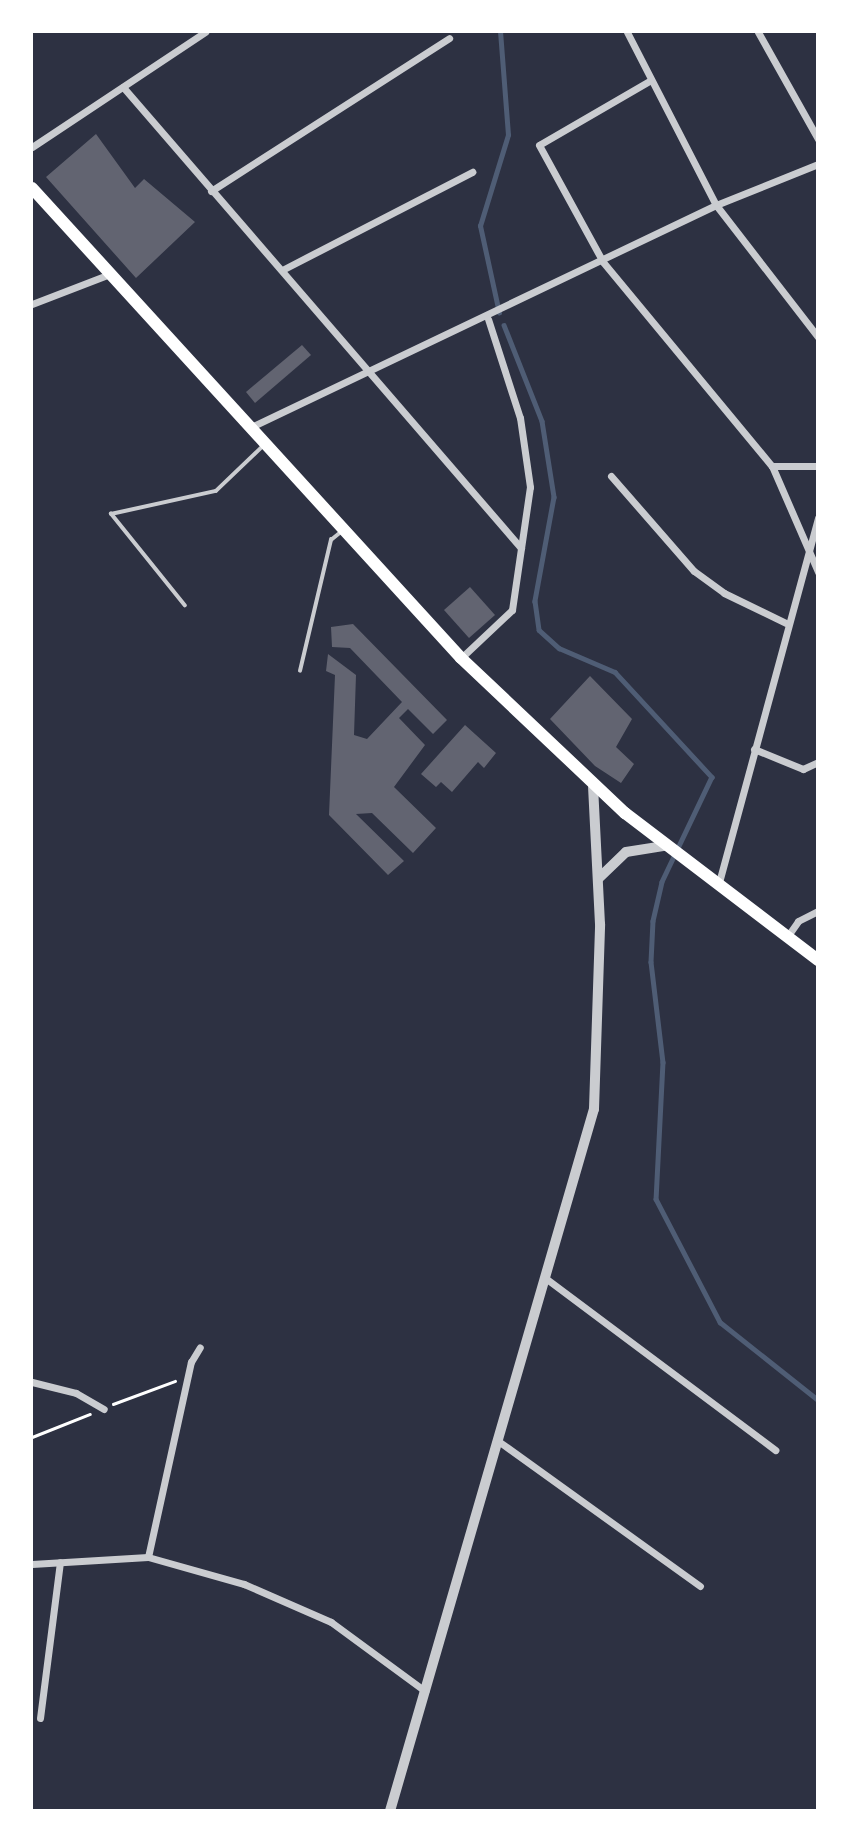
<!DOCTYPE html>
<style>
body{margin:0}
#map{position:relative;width:849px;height:1842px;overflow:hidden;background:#2d3142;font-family:Mulish,sans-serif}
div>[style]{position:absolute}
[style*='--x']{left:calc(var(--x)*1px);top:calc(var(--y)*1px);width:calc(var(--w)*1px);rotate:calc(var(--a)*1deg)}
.stream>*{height:4.5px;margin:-2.25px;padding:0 2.25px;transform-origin:2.25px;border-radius:2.25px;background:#4f5d75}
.building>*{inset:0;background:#626471}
.path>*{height:2.5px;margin:-1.25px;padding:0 1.25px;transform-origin:1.25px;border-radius:1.25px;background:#fff}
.service>*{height:3.5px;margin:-1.75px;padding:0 1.75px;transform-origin:1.75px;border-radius:1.75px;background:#caccd0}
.minor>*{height:7px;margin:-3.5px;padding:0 3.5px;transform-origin:3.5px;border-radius:3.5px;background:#caccd0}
.tertiary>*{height:10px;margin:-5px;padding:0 5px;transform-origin:5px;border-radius:5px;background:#caccd0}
.primary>*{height:12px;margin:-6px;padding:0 6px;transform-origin:6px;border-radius:6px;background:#fff}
span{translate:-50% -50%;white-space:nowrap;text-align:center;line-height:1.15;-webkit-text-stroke:6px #fff;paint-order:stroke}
.frame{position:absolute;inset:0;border:33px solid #fff;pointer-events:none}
</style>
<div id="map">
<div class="stream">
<div style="--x:499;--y:313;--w:89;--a:-102.3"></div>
<div style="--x:480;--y:226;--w:95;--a:-72.9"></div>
<div style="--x:508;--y:135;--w:103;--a:-94.4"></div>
<div style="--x:504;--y:325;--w:103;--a:68.4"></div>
<div style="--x:542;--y:421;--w:77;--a:81"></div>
<div style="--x:554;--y:497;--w:106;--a:100.4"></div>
<div style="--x:535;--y:601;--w:29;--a:82"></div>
<div style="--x:539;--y:630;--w:27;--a:42"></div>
<div style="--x:559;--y:648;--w:61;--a:23.2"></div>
<div style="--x:615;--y:672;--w:143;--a:47.3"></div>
<div style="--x:712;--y:777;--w:116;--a:115.5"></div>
<div style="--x:662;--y:882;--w:40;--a:103"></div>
<div style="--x:653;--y:921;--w:41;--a:92.8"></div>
<div style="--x:651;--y:962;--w:101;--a:83.2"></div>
<div style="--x:663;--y:1062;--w:137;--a:92.9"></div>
<div style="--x:656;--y:1199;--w:139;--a:62.5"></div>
<div style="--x:720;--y:1322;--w:125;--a:38.5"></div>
</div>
<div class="building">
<div style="clip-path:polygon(96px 134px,135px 188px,144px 179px,195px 222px,136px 278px,46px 177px)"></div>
<div style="clip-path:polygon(302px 345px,311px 355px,255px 403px,246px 392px)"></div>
<div style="clip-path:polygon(470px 587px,495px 615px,469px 638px,444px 610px)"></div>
<div style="clip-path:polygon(353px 624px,447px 720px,433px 734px,408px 709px,399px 718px,425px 745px,394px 787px,436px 828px,413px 853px,372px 813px,356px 814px,404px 861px,388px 875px,329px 815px,335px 675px,326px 671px,328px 654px,356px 675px,354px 735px,367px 739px,402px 702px,350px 648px,332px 647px,331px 627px)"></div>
<div style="clip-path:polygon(590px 676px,632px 719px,616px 747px,634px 764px,621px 783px,595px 766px,550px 719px)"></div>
<div style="clip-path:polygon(465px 725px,496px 753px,484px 768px,478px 762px,452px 792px,441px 782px,436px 787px,421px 774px)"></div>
</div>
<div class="path">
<div style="--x:113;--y:1404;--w:66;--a:-20.4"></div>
<div style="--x:32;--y:1437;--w:62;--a:-21.6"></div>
</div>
<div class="service">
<div style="--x:185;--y:606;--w:118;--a:-128.8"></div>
<div style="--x:111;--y:514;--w:107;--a:-12.4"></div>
<div style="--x:216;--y:491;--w:65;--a:-43.8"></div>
<div style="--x:300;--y:671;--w:135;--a:-76.7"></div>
<div style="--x:331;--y:540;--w:13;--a:-39"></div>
</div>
<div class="minor">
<div style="--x:627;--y:32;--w:195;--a:62.8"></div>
<div style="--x:716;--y:205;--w:167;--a:52.3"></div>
<div style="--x:758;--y:32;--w:123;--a:60.7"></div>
<div style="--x:651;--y:80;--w:129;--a:149.9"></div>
<div style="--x:539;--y:145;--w:133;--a:61.3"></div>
<div style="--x:603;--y:262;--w:265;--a:50.4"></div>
<div style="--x:772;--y:466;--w:116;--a:66.5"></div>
<div style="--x:123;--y:87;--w:609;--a:49.19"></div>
<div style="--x:32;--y:147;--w:208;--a:-33.6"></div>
<div style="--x:211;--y:191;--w:283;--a:-32.7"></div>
<div style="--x:284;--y:269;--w:212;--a:-27.3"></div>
<div style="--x:32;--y:304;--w:80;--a:-21.1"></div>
<div style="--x:253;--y:426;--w:513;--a:-25.52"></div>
<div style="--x:716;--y:205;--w:110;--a:-21.9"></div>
<div style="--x:772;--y:466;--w:46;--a:0"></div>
<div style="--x:611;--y:476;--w:126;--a:48.9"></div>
<div style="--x:694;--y:571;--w:37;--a:36"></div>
<div style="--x:724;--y:593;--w:69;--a:25.8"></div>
<div style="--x:461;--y:658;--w:70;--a:-43.3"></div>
<div style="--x:512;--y:610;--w:124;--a:-81.7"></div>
<div style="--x:530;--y:487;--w:70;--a:-98.2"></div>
<div style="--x:520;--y:418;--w:104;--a:-107.9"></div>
<div style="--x:754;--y:749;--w:53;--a:22.2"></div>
<div style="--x:803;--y:769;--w:17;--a:-25"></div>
<div style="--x:718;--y:886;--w:382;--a:-74.8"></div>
<div style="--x:787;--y:937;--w:19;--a:-55"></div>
<div style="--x:798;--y:921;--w:22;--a:-27"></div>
<div style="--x:548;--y:1280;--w:284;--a:36.8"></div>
<div style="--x:32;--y:1382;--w:45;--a:14"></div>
<div style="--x:76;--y:1393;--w:32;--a:30"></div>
<div style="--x:501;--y:1443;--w:245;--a:35.7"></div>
<div style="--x:148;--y:1557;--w:200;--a:-77.6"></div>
<div style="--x:191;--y:1362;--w:17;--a:-59"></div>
<div style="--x:32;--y:1564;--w:116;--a:-3.5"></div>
<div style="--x:148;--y:1557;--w:100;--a:15.7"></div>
<div style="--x:244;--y:1584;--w:95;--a:23.6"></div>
<div style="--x:331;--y:1622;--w:117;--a:36.3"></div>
<div style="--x:40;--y:1718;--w:157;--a:-82.7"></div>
</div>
<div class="tertiary">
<div style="--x:599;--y:878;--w:37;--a:-44"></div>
<div style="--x:626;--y:852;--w:39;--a:-9"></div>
<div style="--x:390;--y:1811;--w:731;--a:-73.8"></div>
<div style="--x:594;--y:1109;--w:185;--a:-88.1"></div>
<div style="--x:600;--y:924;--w:137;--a:-92.9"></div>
</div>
<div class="primary">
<div style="--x:32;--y:188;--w:636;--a:47.61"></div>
<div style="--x:461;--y:658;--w:226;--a:43.4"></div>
<div style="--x:625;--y:813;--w:243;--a:37.3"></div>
</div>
<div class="frame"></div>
</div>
